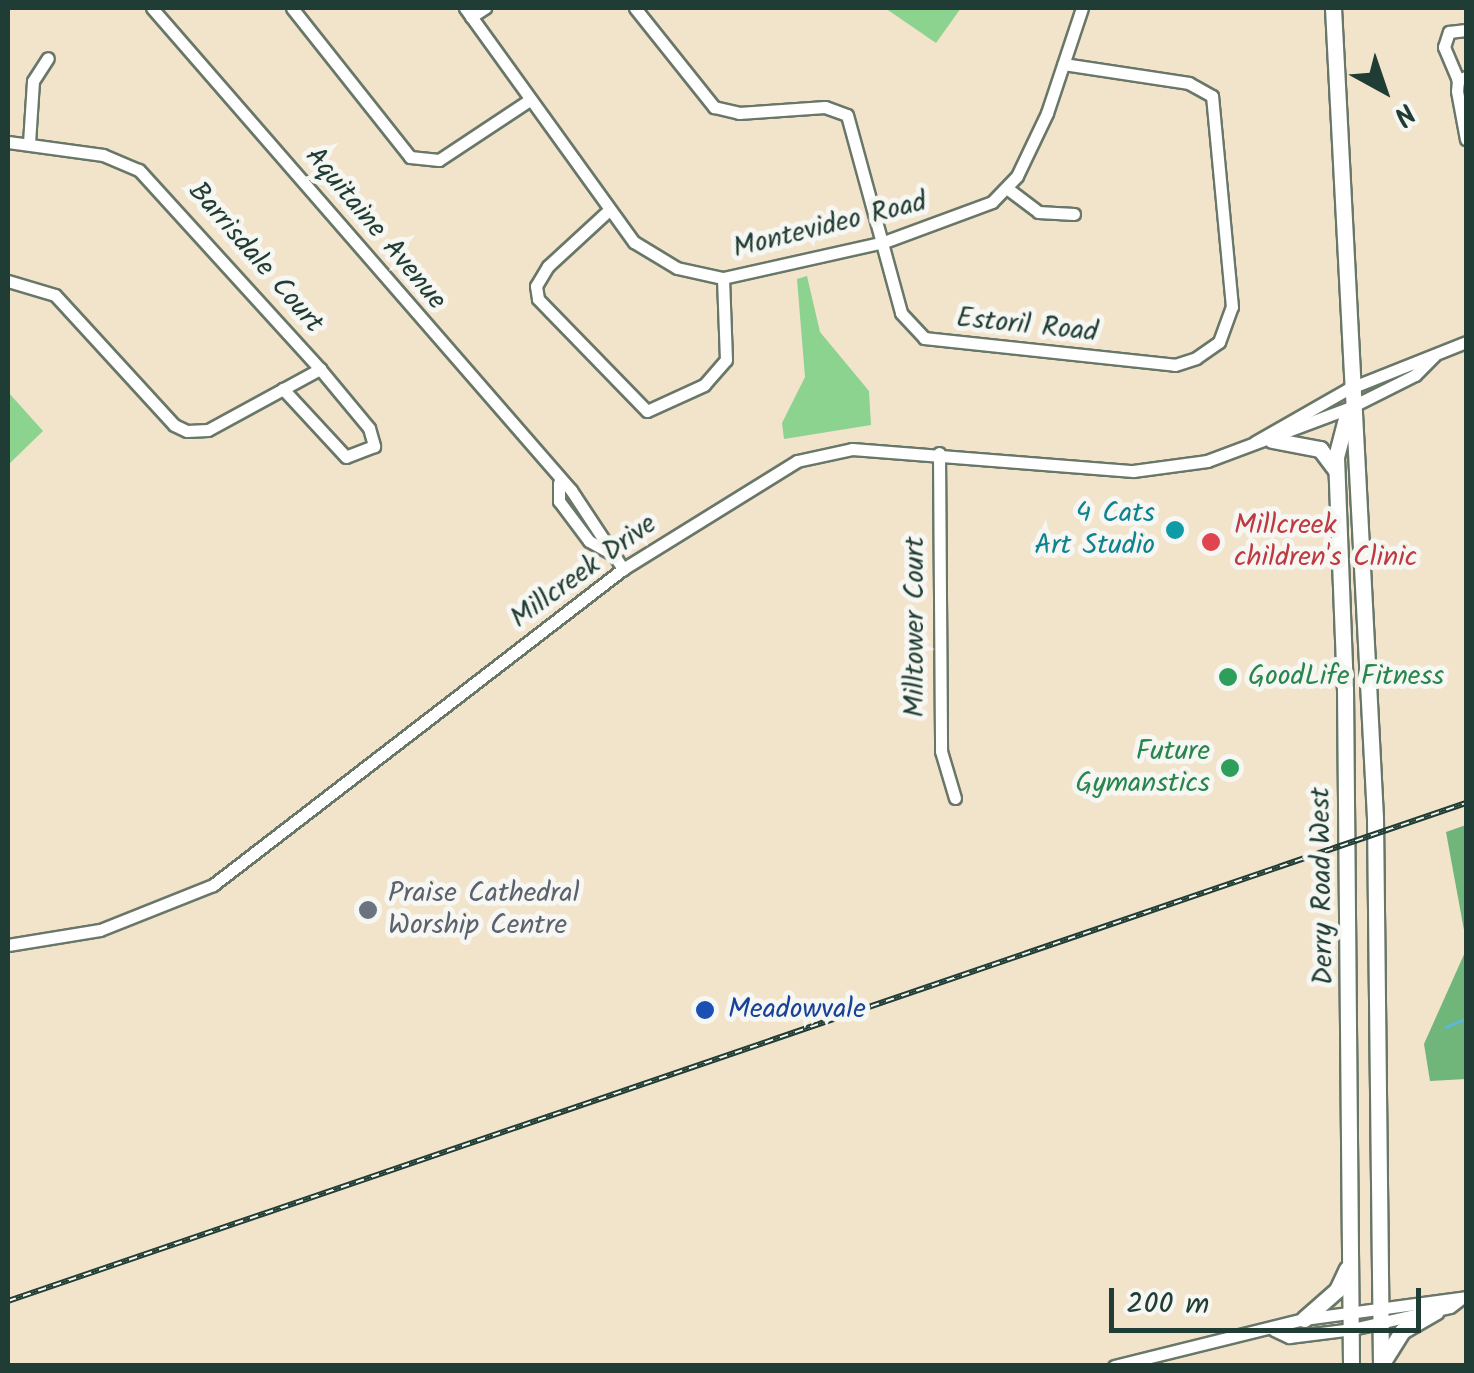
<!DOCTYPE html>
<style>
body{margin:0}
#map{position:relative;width:1474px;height:1373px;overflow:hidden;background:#f2e3cb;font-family:Kalam,sans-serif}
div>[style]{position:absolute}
.green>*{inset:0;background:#8bd38f}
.forest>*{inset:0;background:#70b57a}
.stream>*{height:2.5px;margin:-1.25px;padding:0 1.25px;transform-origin:1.25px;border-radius:1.25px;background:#59b9d8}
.roads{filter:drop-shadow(2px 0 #697769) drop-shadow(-2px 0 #697769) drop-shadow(0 2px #697769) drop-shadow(0 -2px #697769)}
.minor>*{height:11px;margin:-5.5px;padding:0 5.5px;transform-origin:5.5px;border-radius:5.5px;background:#fff}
.major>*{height:15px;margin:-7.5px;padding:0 7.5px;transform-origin:7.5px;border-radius:7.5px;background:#fff}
.rail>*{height:6px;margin-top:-3px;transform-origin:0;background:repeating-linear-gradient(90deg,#f6f6f2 0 8px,#1f3d34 0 16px);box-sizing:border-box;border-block:2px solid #1f3d34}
.dots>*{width:28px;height:28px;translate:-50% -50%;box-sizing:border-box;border:5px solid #f6f6f2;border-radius:50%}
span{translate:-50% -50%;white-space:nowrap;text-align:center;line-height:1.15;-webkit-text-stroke:10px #f6f6f2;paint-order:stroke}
.street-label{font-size:28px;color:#1f3d34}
.culture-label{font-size:28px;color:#0d838f}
.right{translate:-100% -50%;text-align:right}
.health-label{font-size:28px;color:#be3a42}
.left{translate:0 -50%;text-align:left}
.leisure-label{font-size:28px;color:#27864d}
.worship-label{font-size:28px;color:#5b616d}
.transit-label{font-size:28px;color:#164399}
.frame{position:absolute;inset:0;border:10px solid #1f3d34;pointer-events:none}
.north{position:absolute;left:1334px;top:40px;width:100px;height:100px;-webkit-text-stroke:8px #f6f6f2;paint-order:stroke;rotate:140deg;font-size:28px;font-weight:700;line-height:40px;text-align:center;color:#1f3d34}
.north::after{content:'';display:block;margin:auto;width:35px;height:45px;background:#1f3d34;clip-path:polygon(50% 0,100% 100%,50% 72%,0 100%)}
.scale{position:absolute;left:1109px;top:1288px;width:312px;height:45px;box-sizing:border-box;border:5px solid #1f3d34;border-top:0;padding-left:12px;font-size:30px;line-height:35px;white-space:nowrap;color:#1f3d34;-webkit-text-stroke:8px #f6f6f2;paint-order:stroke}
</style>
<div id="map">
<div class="green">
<div style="clip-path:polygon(885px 8px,961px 8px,936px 43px)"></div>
<div style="clip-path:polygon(807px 276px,820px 332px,869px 391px,871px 425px,784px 439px,782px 423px,805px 377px,797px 279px)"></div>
<div style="clip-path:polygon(8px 392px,43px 431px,8px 465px)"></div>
</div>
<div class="forest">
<div style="clip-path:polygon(1466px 825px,1466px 941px,1446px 832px)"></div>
<div style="clip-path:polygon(1466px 950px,1466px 1079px,1430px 1081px,1424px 1044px)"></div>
</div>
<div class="stream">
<div style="left:1446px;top:1027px;width:22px;rotate:-24deg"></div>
</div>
<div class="roads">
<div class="minor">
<div style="left:152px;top:8px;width:639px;rotate:49deg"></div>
<div style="left:571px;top:490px;width:95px;rotate:56.6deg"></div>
<div style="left:292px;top:8px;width:190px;rotate:51.6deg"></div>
<div style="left:410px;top:157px;width:29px;rotate:6deg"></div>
<div style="left:439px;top:160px;width:107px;rotate:-33.5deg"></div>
<div style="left:465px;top:8px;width:289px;rotate:54.2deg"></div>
<div style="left:634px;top:242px;width:50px;rotate:31.2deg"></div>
<div style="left:677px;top:268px;width:47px;rotate:12.3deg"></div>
<div style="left:723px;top:278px;width:165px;rotate:-12.6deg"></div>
<div style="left:884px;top:242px;width:115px;rotate:-20.3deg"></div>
<div style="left:992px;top:202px;width:36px;rotate:-46deg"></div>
<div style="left:1017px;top:176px;width:70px;rotate:-64.5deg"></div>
<div style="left:1047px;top:113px;width:111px;rotate:-71.6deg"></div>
<div style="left:635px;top:8px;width:127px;rotate:51.4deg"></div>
<div style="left:714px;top:107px;width:26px;rotate:13deg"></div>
<div style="left:739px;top:113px;width:86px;rotate:-4deg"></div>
<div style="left:825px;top:107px;width:23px;rotate:20deg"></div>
<div style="left:847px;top:115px;width:205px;rotate:74.7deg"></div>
<div style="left:901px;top:313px;width:34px;rotate:47deg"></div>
<div style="left:924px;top:338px;width:252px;rotate:6.1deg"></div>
<div style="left:1175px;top:365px;width:22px;rotate:-18deg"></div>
<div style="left:1196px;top:358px;width:28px;rotate:-35deg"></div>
<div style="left:1219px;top:342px;width:37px;rotate:-70deg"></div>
<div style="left:1232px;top:307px;width:212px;rotate:-95.4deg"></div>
<div style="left:1212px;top:96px;width:26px;rotate:-151deg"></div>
<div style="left:1189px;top:83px;width:127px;rotate:-171.4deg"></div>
<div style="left:471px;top:17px;width:17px;rotate:-33deg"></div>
<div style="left:1466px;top:77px;width:9px;rotate:159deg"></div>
<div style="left:1458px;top:80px;width:11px;rotate:95deg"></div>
<div style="left:1457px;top:91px;width:49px;rotate:79.4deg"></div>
<div style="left:1458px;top:80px;width:36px;rotate:-113deg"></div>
<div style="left:1444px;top:47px;width:16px;rotate:-72deg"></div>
<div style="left:1449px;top:32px;width:17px;rotate:-7deg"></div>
<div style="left:8px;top:142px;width:96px;rotate:7.8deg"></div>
<div style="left:103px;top:155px;width:39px;rotate:23deg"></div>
<div style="left:139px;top:170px;width:269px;rotate:47.7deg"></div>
<div style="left:320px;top:369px;width:77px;rotate:50.3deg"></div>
<div style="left:369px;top:428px;width:19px;rotate:74deg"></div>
<div style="left:374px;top:446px;width:30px;rotate:159deg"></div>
<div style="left:346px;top:457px;width:93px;rotate:-132.8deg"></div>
<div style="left:29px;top:143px;width:62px;rotate:-86.3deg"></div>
<div style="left:33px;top:81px;width:27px;rotate:-57deg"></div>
<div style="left:1008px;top:189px;width:38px;rotate:37deg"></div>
<div style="left:1038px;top:212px;width:36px;rotate:3deg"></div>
<div style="left:609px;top:210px;width:83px;rotate:137.4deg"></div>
<div style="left:548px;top:266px;width:23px;rotate:121deg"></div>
<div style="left:536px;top:286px;width:13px;rotate:81deg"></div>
<div style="left:538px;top:299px;width:156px;rotate:45.8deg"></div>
<div style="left:647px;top:411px;width:63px;rotate:-24.5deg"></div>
<div style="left:704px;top:385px;width:33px;rotate:-49deg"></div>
<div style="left:726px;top:360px;width:82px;rotate:-92.1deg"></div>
<div style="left:8px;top:281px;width:49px;rotate:16.6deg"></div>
<div style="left:55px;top:295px;width:176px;rotate:47.5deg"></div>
<div style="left:174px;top:425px;width:14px;rotate:25deg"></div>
<div style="left:187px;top:431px;width:21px;rotate:-3deg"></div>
<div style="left:208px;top:430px;width:128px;rotate:-28.6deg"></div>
<div style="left:1255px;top:442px;width:107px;rotate:-29.7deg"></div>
<div style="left:1348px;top:389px;width:127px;rotate:-21.7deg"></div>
<div style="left:939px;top:453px;width:298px;rotate:89.6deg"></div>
<div style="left:941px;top:751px;width:49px;rotate:73.4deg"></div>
<div style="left:559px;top:483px;width:18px;rotate:90deg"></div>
<div style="left:559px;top:501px;width:50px;rotate:53.1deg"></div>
<div style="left:589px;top:541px;width:25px;rotate:29deg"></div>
<div style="left:8px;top:945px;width:93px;rotate:-9.3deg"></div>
<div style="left:100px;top:930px;width:122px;rotate:-21.7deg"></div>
<div style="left:213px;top:885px;width:518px;rotate:-37.62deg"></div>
<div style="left:623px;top:569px;width:205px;rotate:-31.8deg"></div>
<div style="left:797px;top:461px;width:56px;rotate:-12.3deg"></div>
<div style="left:852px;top:449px;width:282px;rotate:4.5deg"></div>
<div style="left:1133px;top:471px;width:75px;rotate:-7.7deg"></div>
<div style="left:1207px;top:461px;width:152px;rotate:-20.5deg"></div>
<div style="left:1349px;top:408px;width:74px;rotate:-26.6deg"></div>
<div style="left:1415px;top:375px;width:27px;rotate:-45deg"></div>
<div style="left:1274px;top:1330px;width:17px;rotate:25deg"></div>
<div style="left:1289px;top:1337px;width:64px;rotate:-7.2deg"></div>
<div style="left:1352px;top:1329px;width:100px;rotate:-12.7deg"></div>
<div style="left:1450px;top:1307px;width:15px;rotate:-37deg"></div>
<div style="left:1114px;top:1366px;width:196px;rotate:-13.9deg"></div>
<div style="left:1304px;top:1319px;width:163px;rotate:-7.7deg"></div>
</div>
<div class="major">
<div style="left:1333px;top:8px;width:811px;rotate:87.03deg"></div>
<div style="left:1375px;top:818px;width:548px;rotate:89.37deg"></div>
<div style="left:1348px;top:411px;width:48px;rotate:104.6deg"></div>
<div style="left:1336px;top:457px;width:232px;rotate:87.8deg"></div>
<div style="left:1345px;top:689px;width:677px;rotate:89.49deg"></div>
<div style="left:1272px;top:440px;width:49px;rotate:10.6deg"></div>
<div style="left:1320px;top:449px;width:25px;rotate:53deg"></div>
<div style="left:1304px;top:1319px;width:44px;rotate:-41.3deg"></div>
<div style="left:1337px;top:1290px;width:23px;rotate:-65deg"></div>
<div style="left:1384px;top:1360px;width:34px;rotate:-58deg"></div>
<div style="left:1402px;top:1331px;width:39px;rotate:-30deg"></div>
</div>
</div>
<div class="rail">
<div style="left:8px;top:1301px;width:1541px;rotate:-18.86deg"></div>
</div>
<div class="dots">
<div style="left:1175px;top:530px;background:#0f9aa8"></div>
<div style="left:1211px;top:542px;background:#e0444e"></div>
<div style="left:1228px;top:677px;background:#2e9e5b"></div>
<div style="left:1230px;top:768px;background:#2e9e5b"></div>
<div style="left:368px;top:910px;background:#6b7280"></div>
<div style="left:705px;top:1010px;background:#1a4fb4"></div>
</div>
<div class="street-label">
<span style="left:830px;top:226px;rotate:-14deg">Montevideo Road</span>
<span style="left:375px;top:229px;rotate:50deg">Aquitaine Avenue</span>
<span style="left:255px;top:258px;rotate:49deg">Barrisdale Court</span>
<span style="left:1027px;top:326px;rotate:6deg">Estoril Road</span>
<span style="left:584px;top:572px;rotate:-36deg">Millcreek Drive</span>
<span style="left:916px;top:627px;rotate:-90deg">Milltower Court</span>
<span style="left:1323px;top:886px;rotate:-91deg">Derry Road West</span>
</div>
<div class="culture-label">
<span class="right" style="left:1155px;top:530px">4 Cats<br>Art Studio</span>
</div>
<div class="health-label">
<span class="left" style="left:1234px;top:542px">Millcreek<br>children's Clinic</span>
</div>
<div class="leisure-label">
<span class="left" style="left:1248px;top:677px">GoodLife Fitness</span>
<span class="right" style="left:1210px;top:768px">Future<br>Gymanstics</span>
</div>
<div class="worship-label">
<span class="left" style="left:388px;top:910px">Praise Cathedral<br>Worship Centre</span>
</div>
<div class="transit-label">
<span class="left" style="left:728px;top:1010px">Meadowvale</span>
</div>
<div class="frame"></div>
<div class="north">N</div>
<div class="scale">200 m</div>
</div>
